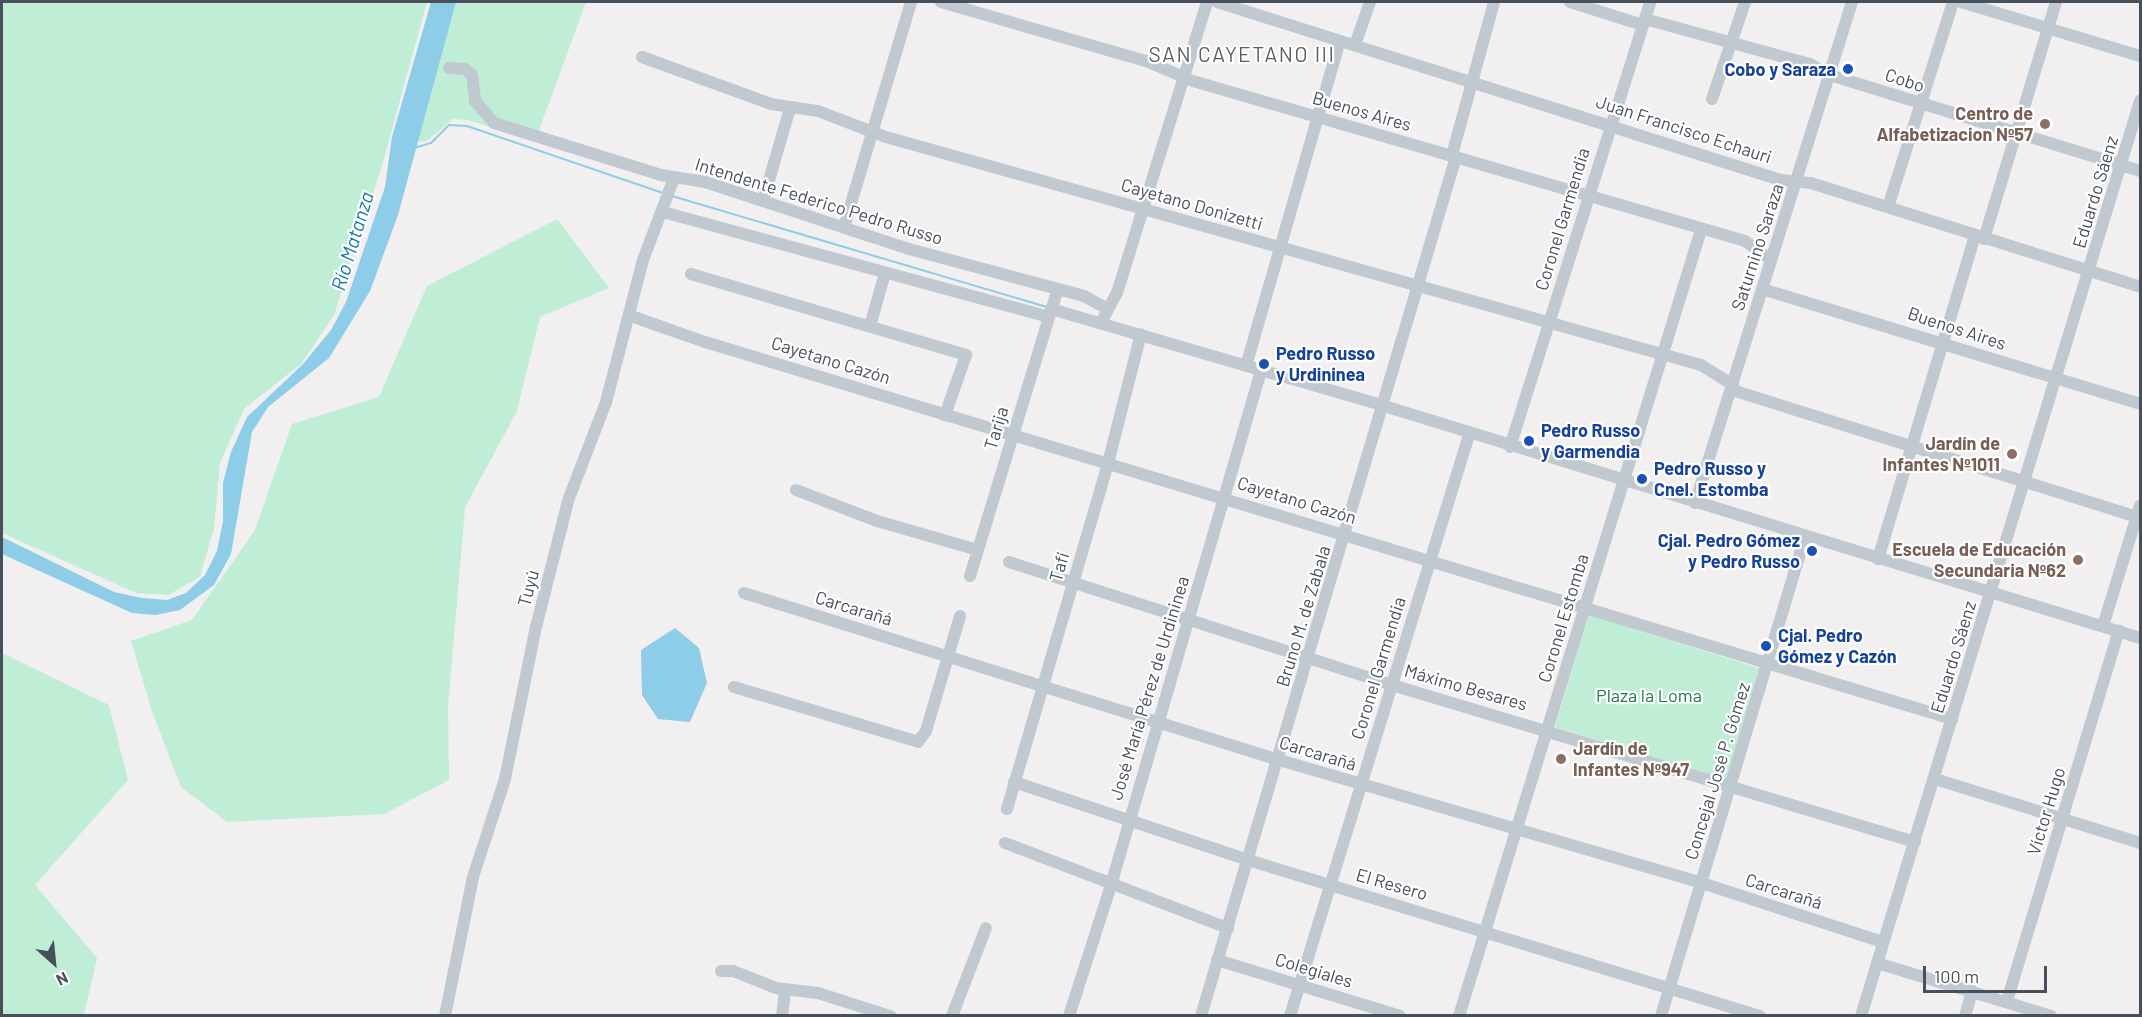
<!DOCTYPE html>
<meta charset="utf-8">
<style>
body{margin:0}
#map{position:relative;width:2142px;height:1017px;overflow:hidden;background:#f1efef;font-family:Barlow,sans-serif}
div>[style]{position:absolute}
.green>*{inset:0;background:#bfedd5}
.water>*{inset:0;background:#8ecde8}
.stream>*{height:2px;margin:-1px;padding:0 1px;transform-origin:1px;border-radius:1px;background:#8ecde8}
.minor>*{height:12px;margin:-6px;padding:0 6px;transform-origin:6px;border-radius:6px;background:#c0c8d0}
.dots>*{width:16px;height:16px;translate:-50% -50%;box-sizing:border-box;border:3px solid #fff;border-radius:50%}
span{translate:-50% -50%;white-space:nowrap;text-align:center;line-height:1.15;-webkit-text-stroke:4.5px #fff;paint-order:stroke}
.transit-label{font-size:18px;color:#164399;font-weight:700}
.right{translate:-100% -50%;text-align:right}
.left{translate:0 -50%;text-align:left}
.street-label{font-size:18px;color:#48505b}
.education-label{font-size:18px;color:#785e54;font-weight:700}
.park-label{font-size:18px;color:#1b7952}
.water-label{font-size:20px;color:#1378a3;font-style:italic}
.quarter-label{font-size:21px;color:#5c5e63;letter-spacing:1.5px}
.frame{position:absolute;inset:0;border:3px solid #48505b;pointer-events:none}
.north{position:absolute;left:24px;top:933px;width:60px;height:60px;-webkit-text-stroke:4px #fff;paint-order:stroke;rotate:153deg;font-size:16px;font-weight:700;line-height:24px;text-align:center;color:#48505b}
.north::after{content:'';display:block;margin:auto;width:21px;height:27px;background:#48505b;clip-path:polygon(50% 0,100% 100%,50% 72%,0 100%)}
.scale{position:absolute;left:1923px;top:966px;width:124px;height:27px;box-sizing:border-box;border:3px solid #48505b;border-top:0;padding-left:8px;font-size:18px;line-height:21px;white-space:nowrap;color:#48505b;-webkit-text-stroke:4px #fff;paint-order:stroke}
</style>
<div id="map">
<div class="green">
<div style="clip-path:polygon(2px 2px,427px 2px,383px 162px,334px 315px,301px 364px,244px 409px,220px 463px,214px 528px,200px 577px,168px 595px,136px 593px,2px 533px)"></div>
<div style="clip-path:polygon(456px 2px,586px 2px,535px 141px,468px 120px,453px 119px,427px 141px,415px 142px)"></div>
<div style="clip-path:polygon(557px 219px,609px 288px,540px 317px,517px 411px,465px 507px,448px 707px,449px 780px,384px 814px,227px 822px,181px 787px,152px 711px,131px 641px,192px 620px,255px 530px,292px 424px,379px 397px,427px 286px)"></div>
<div style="clip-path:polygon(1589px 615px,1761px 669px,1726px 780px,1555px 727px)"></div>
<div style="clip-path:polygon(2px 653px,109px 705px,128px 780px,35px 885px,97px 958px,84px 1015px,2px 1015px)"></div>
</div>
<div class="water">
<div style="clip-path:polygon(431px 2px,456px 2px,398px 215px,370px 291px,329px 358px,268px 407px,252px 432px,231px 554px,214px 585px,180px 610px,155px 615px,132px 613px,2px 554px,2px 537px,114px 592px,142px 598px,167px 600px,186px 593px,205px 575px,217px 551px,223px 521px,223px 483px,231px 452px,247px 417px,303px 364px,331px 330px,346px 302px,385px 187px,392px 137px)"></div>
<div style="clip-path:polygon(675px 628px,699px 648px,707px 683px,690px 722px,658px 719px,642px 695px,641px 650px)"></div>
</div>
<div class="stream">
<div style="left:411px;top:149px;width:21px;rotate:-17deg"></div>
<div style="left:431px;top:143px;width:25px;rotate:-45deg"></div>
<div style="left:449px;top:125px;width:18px;rotate:3deg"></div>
<div style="left:467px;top:126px;width:207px;rotate:18.9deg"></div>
<div style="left:672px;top:196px;width:390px;rotate:16.5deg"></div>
</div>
<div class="minor">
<div style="left:941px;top:2px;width:213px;rotate:16.1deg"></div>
<div style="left:1146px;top:61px;width:51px;rotate:23.1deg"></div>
<div style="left:1193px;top:81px;width:575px;rotate:16.16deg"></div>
<div style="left:1745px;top:241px;width:32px;rotate:36deg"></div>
<div style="left:1217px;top:2px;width:591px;rotate:17.52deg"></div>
<div style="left:1781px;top:180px;width:30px;rotate:6deg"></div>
<div style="left:1811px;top:183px;width:345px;rotate:17.5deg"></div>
<div style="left:1570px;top:2px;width:77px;rotate:17.5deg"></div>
<div style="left:1961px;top:2px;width:187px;rotate:16.8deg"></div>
<div style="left:1645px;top:19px;width:171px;rotate:15.3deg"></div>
<div style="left:1810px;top:64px;width:23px;rotate:29deg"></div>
<div style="left:1830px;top:75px;width:325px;rotate:17.2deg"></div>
<div style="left:1355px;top:45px;width:46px;rotate:-70.8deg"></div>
<div style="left:642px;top:57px;width:137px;rotate:20deg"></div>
<div style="left:771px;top:104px;width:48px;rotate:8.5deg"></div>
<div style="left:818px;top:111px;width:73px;rotate:20.9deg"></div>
<div style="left:886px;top:137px;width:846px;rotate:15.63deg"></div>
<div style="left:1701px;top:365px;width:38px;rotate:32deg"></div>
<div style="left:449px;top:68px;width:16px;rotate:4deg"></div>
<div style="left:465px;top:69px;width:9px;rotate:41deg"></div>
<div style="left:472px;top:75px;width:26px;rotate:83deg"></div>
<div style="left:475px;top:101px;width:29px;rotate:49deg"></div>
<div style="left:494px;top:123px;width:175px;rotate:17.3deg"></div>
<div style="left:661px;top:175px;width:45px;rotate:9deg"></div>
<div style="left:705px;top:182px;width:215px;rotate:18.2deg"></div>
<div style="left:909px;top:249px;width:181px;rotate:15deg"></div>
<div style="left:1084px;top:296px;width:25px;rotate:29deg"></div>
<div style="left:1712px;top:99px;width:102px;rotate:-71.2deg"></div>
<div style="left:1452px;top:155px;width:159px;rotate:-74.6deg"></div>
<div style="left:763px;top:201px;width:97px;rotate:-73.8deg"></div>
<div style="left:1888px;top:207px;width:215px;rotate:-72.4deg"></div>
<div style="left:663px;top:212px;width:400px;rotate:15.2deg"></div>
<div style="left:844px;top:227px;width:235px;rotate:-73.4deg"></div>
<div style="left:1984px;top:239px;width:248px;rotate:-73.1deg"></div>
<div style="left:691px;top:274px;width:287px;rotate:16.4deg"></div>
<div style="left:966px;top:355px;width:64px;rotate:109.3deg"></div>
<div style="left:1762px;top:289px;width:395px;rotate:16.9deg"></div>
<div style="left:1051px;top:309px;width:347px;rotate:16.2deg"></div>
<div style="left:1384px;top:406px;width:791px;rotate:17.06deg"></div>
<div style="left:631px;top:316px;width:78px;rotate:19.4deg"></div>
<div style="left:705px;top:342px;width:1303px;rotate:16.82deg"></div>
<div style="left:1104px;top:317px;width:27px;rotate:-62deg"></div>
<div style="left:1117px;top:293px;width:305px;rotate:-72.8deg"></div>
<div style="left:870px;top:326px;width:55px;rotate:-74.2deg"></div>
<div style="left:1246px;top:366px;width:338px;rotate:-73.9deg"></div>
<div style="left:1732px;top:390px;width:428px;rotate:17.4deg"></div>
<div style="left:1510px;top:447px;width:467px;rotate:-72.5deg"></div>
<div style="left:796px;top:490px;width:87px;rotate:20.9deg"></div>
<div style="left:877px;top:521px;width:105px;rotate:16deg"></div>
<div style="left:1695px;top:503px;width:525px;rotate:-72.6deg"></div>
<div style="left:1878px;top:559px;width:337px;rotate:-73.3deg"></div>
<div style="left:1009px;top:562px;width:402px;rotate:17.8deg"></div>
<div style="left:1392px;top:685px;width:546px;rotate:16.71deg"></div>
<div style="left:970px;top:576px;width:298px;rotate:-73deg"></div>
<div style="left:744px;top:593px;width:560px;rotate:17.34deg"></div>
<div style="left:1279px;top:760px;width:441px;rotate:16.2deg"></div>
<div style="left:1702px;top:883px;width:190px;rotate:18.1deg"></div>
<div style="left:2103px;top:626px;width:126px;rotate:-72.9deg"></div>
<div style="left:734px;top:687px;width:192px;rotate:16.6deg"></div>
<div style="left:918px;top:742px;width:14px;rotate:-54deg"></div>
<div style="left:926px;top:731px;width:120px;rotate:-73.5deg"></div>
<div style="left:1935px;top:779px;width:215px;rotate:17.3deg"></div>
<div style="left:1014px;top:782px;width:247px;rotate:18.4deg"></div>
<div style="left:1248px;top:860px;width:535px;rotate:16.95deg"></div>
<div style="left:1007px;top:809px;width:356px;rotate:-73.7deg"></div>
<div style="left:1107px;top:467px;width:137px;rotate:-75.7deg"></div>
<div style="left:1005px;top:843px;width:239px;rotate:20.9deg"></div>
<div style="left:1217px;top:960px;width:191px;rotate:17deg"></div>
<div style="left:1877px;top:963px;width:182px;rotate:16.9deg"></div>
<div style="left:721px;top:971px;width:12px"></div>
<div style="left:733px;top:971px;width:46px;rotate:21.6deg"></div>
<div style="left:776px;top:988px;width:42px;rotate:6.8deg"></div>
<div style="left:818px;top:993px;width:76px;rotate:17.7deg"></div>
<div style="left:2007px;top:1001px;width:387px;rotate:-73.2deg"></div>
<div style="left:445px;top:1016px;width:142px;rotate:-78.6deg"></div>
<div style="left:473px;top:877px;width:103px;rotate:-71.9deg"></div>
<div style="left:505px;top:779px;width:155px;rotate:-78.5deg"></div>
<div style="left:536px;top:627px;width:133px;rotate:-75.7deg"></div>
<div style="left:569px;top:498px;width:103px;rotate:-68.9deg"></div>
<div style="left:606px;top:402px;width:147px;rotate:-75.4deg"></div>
<div style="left:643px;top:260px;width:88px;rotate:-69.3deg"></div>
<div style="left:782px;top:1016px;width:26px;rotate:-83deg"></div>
<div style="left:952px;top:1016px;width:94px;rotate:-68.9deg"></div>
<div style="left:1069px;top:1016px;width:138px;rotate:-72.2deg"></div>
<div style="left:1111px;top:885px;width:535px;rotate:-73.73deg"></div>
<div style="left:1201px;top:1016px;width:896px;rotate:-73.47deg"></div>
<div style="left:1290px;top:1016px;width:608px;rotate:-72.88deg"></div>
<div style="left:1459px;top:1016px;width:822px;rotate:-72.89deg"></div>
<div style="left:1661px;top:1016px;width:500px;rotate:-73.27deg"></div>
<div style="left:1861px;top:1016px;width:957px;rotate:-73.04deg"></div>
<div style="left:1965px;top:1016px;width:26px;rotate:-74deg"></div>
</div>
<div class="dots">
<div style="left:1848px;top:69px;background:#1a4fb4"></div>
<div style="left:2045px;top:124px;background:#8d6e63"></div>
<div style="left:1264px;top:364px;background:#1a4fb4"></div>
<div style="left:1529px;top:441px;background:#1a4fb4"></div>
<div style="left:2012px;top:454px;background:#8d6e63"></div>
<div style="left:1642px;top:479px;background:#1a4fb4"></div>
<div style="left:1812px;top:551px;background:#1a4fb4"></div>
<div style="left:2078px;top:560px;background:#8d6e63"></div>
<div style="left:1766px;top:646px;background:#1a4fb4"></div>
<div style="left:1561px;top:759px;background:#8d6e63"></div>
</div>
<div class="transit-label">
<span class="right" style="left:1836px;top:69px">Cobo y Saraza</span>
<span class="left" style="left:1276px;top:364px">Pedro Russo<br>y Urdininea</span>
<span class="left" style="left:1541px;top:441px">Pedro Russo<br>y Garmendia</span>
<span class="left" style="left:1654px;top:479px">Pedro Russo y<br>Cnel. Estomba</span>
<span class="right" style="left:1800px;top:551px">Cjal. Pedro Gómez<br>y Pedro Russo</span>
<span class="left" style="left:1778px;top:646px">Cjal. Pedro<br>Gómez y Cazón</span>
</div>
<div class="street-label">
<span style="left:1905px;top:80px;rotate:18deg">Cobo</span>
<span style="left:1362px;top:111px;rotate:16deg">Buenos Aires</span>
<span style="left:1684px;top:129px;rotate:18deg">Juan Francisco Echauri</span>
<span style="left:2095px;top:192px;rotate:-73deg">Eduardo Sáenz</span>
<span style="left:819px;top:201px;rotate:17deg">Intendente Federico Pedro Russo</span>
<span style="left:1192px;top:204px;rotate:16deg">Cayetano Donizetti</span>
<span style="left:1562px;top:219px;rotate:-73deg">Coronel Garmendia</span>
<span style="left:1757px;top:247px;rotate:-72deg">Saturnino Saraza</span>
<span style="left:1957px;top:328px;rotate:18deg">Buenos Aires</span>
<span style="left:831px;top:360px;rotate:17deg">Cayetano Cazón</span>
<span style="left:996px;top:428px;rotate:-73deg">Tarija</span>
<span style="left:1297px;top:500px;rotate:17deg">Cayetano Cazón</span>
<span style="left:1059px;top:567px;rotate:-74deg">Tafí</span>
<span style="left:528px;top:588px;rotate:-75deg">Tuyú</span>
<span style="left:854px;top:608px;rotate:17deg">Carcarañá</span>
<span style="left:1303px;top:616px;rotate:-73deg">Bruno M. de Zabala</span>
<span style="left:1563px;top:618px;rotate:-73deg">Coronel Estomba</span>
<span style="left:1953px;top:657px;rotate:-73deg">Eduardo Sáenz</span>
<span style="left:1378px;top:668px;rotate:-73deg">Coronel Garmendia</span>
<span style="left:1466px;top:687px;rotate:16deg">Máximo Besares</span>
<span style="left:1149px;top:688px;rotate:-73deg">José María Pérez de Urdininea</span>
<span style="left:1318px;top:753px;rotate:17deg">Carcarañá</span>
<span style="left:1717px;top:771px;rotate:-73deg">Concejal José P. Gómez</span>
<span style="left:2046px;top:811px;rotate:-73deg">Víctor Hugo</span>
<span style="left:1392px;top:884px;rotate:16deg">El Resero</span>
<span style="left:1784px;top:891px;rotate:18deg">Carcarañá</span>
<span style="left:1314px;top:970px;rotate:17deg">Colegiales</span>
</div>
<div class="education-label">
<span class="right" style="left:2033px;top:124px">Centro de<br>Alfabetizacion Nº57</span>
<span class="right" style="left:2000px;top:454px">Jardín de<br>Infantes Nº1011</span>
<span class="right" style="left:2066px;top:560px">Escuela de Educación<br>Secundaria Nº62</span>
<span class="left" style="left:1573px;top:759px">Jardín de<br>Infantes Nº947</span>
</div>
<div class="park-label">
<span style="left:1649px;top:695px">Plaza la Loma</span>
</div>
<div class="water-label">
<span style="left:352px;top:241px;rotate:-73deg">Río Matanza</span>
</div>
<div class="quarter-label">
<span style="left:1242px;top:54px">SAN CAYETANO III</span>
</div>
<div class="frame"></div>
<div class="north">N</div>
<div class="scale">100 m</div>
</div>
